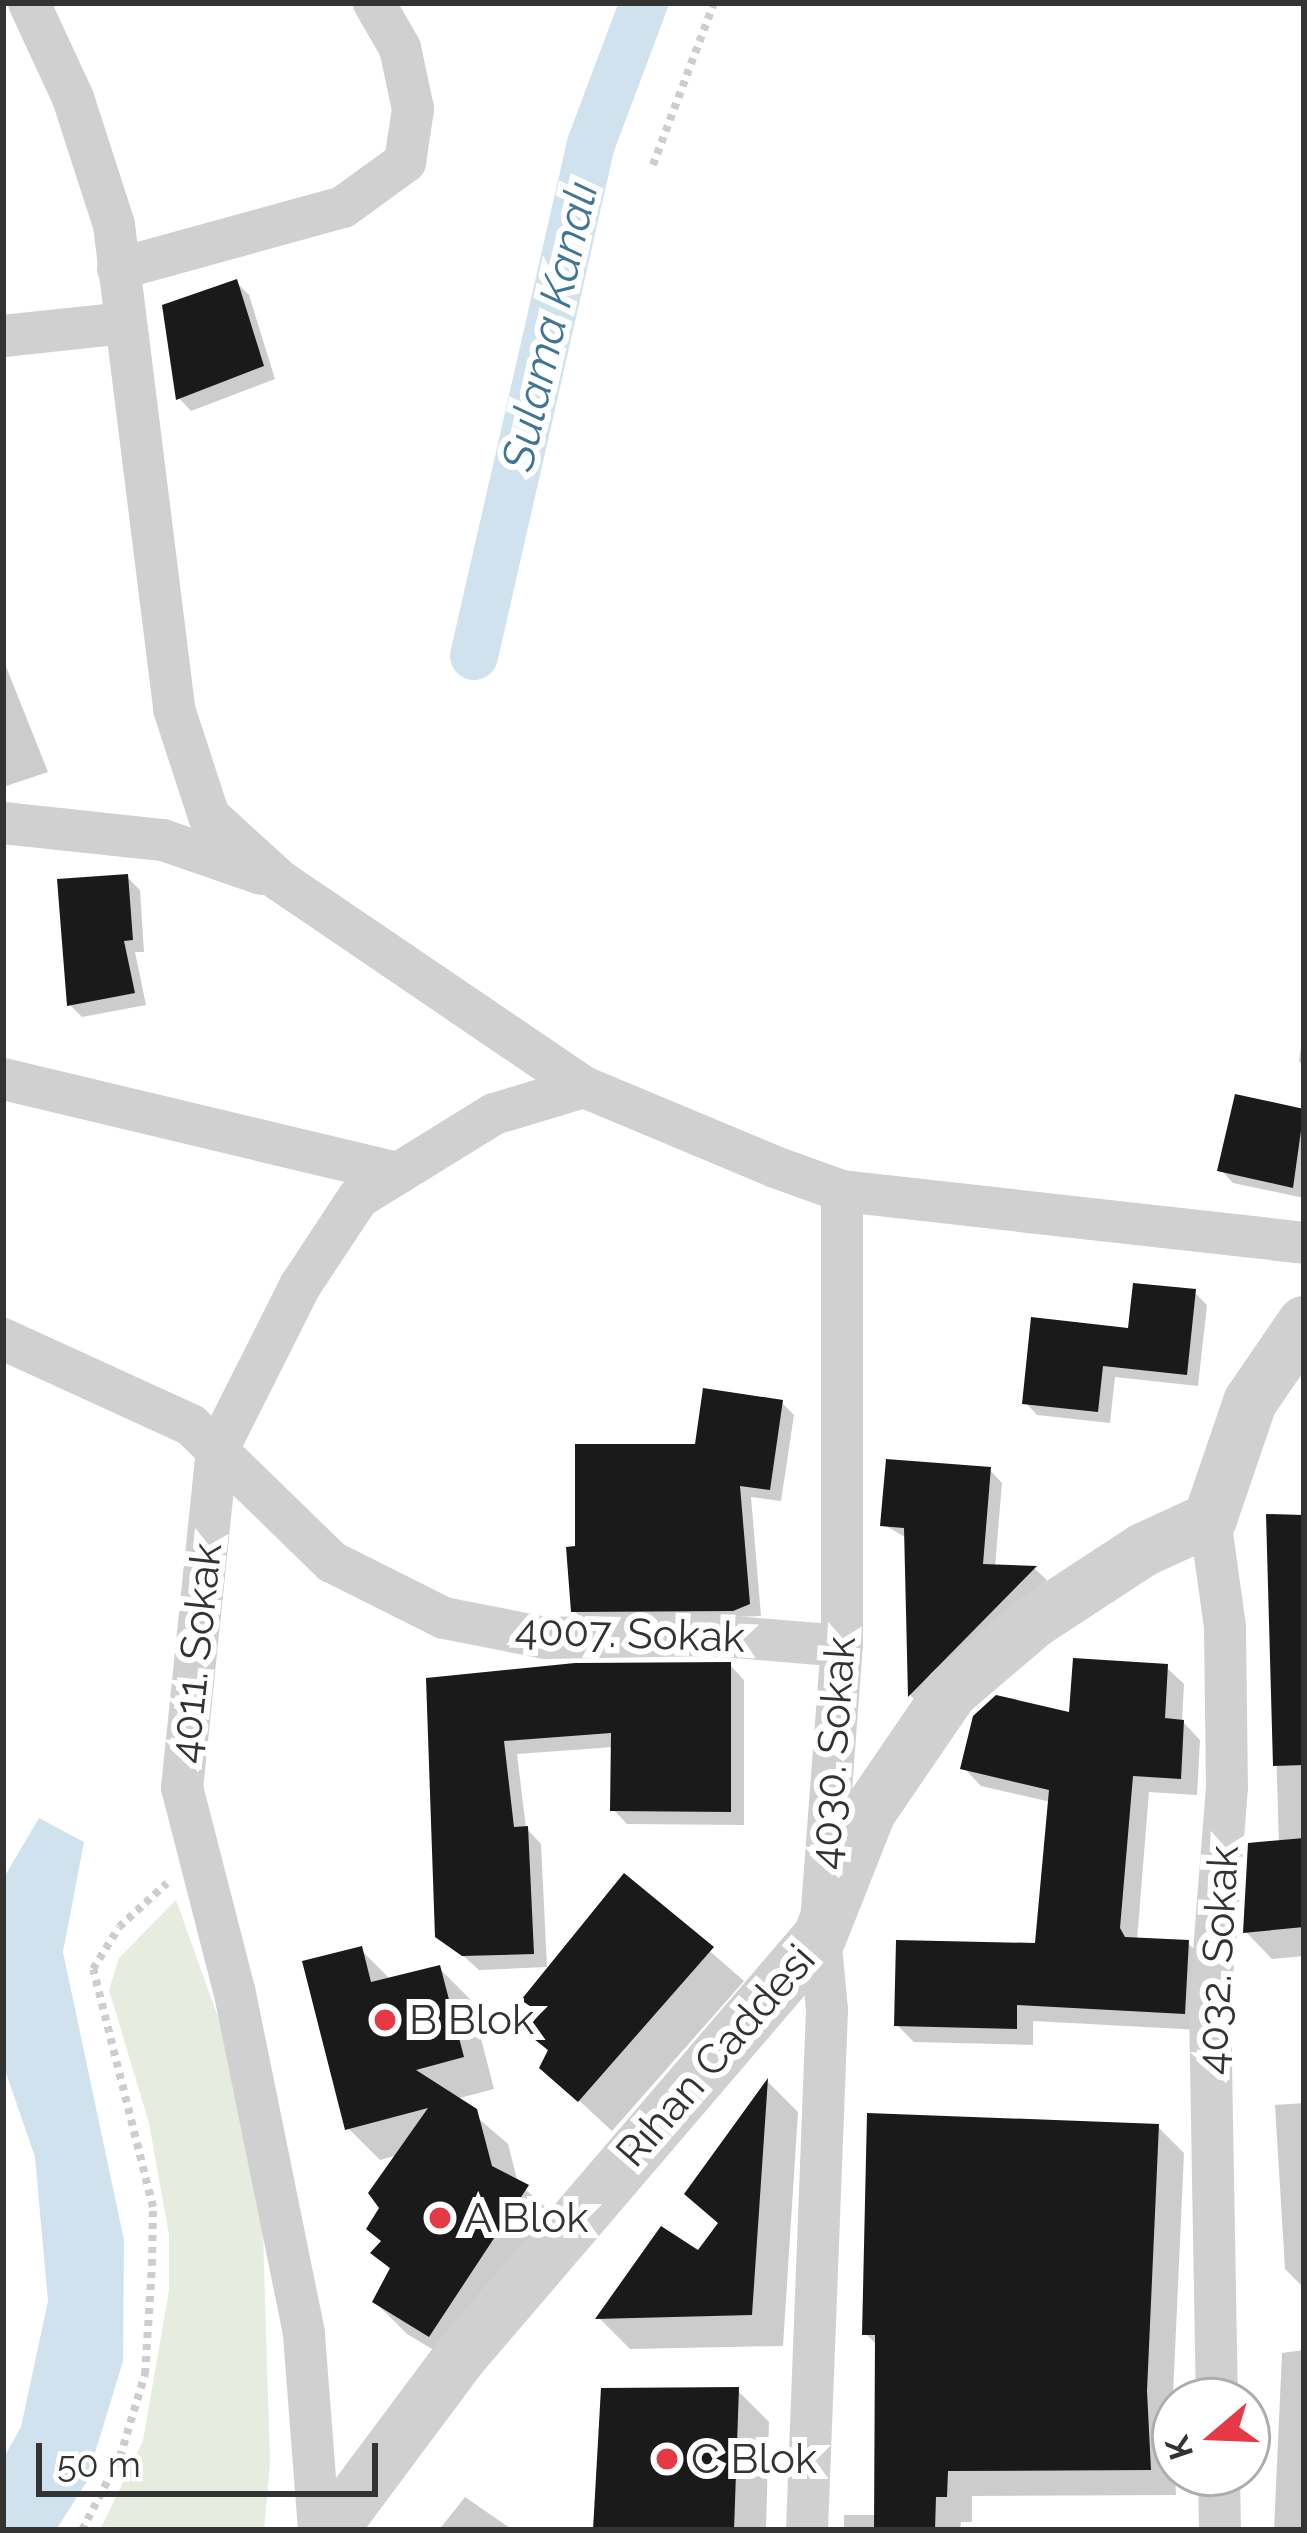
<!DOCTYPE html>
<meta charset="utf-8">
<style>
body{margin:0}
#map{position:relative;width:1307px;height:2533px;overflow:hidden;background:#fff;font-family:Raleway,sans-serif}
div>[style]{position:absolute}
.green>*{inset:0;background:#e6ecdf}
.water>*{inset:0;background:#cfe2ee}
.shadow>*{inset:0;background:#0003}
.canal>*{height:48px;margin:-24px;padding:0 24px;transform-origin:24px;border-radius:24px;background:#cfe2ee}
.building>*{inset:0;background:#1a1a1a}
.path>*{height:8px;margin-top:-4px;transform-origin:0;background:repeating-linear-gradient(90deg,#cdcdcd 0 6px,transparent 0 12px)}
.minor>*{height:42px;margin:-21px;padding:0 21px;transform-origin:21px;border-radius:21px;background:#d0d0d0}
.tertiary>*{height:54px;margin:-27px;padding:0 27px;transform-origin:27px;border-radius:27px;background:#d0d0d0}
.dots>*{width:33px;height:33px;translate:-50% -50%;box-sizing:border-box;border:6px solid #fff;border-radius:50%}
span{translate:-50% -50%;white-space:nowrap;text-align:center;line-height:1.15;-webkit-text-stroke:12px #fff;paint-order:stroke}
.street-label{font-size:42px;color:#333}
.poi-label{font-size:42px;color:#333}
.left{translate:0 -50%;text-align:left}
.water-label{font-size:45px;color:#3f7597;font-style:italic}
.frame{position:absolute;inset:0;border:6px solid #333;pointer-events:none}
.north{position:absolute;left:1151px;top:2377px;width:120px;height:120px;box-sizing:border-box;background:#fff;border:3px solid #adadad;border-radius:50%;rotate:251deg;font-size:33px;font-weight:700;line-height:48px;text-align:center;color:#333}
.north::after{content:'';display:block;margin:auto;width:42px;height:54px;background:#e63946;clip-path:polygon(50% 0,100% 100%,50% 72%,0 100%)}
.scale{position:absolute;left:36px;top:2443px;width:342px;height:54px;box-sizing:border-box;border:6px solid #333;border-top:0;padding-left:15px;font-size:36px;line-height:42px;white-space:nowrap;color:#333;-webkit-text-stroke:9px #fff;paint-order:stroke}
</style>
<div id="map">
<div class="green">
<div style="clip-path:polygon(176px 1900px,219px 2020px,263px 2233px,270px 2463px,264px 2530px,100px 2530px,143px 2441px,169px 2290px,169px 2235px,149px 2123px,109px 1990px,119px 1958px)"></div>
</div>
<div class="water">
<div style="clip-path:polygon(39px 1818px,84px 1842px,63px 1952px,124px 2240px,123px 2361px,86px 2483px,56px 2530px,3px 2530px,3px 2459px,21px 2427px,48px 2301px,35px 2157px,3px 2064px,3px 1879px)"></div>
</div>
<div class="shadow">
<div style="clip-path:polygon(237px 283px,249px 295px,275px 379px,191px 411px,179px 398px)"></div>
<div style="clip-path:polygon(3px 659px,48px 772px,3px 787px)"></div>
<div style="clip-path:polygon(127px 877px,140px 890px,144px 952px,135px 952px,146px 1005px,82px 1017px,70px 1005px)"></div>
<div style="clip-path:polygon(1304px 1028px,1304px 1066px,1299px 1061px)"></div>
<div style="clip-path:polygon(1237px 1097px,1304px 1112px,1304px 1198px,1233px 1183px,1221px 1170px)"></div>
<div style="clip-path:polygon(1194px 1292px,1207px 1305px,1198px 1386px,1115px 1377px,1110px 1423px,1037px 1415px,1025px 1402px)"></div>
<div style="clip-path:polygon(781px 1402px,794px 1415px,781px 1501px,751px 1497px,761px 1616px,587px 1623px,574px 1611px,578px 1549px)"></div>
<div style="clip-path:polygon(990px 1470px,1002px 1483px,995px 1567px,1035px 1569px,1047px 1580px,922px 1707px,911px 1696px,907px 1538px,884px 1525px)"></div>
<div style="clip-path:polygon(1269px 1517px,1304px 1518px,1304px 1956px,1272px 1959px,1246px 1932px,1279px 1843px)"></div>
<div style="clip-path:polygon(730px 1665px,744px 1680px,744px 1825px,627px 1824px,613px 1809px,614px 1747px,517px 1754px,526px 1828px,541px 1844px,547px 1967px,479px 1970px,448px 1942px,429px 1681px)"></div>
<div style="clip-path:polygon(1166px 1667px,1184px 1684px,1182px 1721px,1200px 1740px,1197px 1795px,1149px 1792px,1137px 1940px,1188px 1943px,1205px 1961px,1201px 2030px,1033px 2021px,1033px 2045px,914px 2042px,897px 2025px,1038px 1946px,1051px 1802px,981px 1786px,964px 1768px)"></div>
<div style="clip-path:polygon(625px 1877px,744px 1981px,612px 2131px,543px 2067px,550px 2053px,529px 2032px,542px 2016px,525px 2000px)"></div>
<div style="clip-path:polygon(361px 1950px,391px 1980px,439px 1968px,471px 2000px,494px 2089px,456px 2099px,508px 2144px,518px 2183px,559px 2219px,462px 2367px,407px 2334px,375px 2302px,392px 2271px,374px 2253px,384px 2242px,383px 2207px,398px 2155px,380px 2160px,348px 2128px)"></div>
<div style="clip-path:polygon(768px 2082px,798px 2112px,783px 2346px,630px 2349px,599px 2318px,699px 2254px,720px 2225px,688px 2193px)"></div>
<div style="clip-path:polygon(1304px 2103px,1304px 2288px,1285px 2269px,1275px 2105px)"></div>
<div style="clip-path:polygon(1158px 2127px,1184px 2153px,1172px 2418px,1176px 2495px,972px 2496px,972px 2522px,961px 2522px,960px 2530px,844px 2530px,844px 2515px,877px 2515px,878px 2346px,865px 2333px)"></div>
<div style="clip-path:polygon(1304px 2350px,1304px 2530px,1274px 2530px,1282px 2353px)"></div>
<div style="clip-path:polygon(737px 2390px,769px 2422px,766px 2530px,596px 2530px)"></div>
<div style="clip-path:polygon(465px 2497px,513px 2530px,439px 2530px)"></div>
</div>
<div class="canal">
<div style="left:474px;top:656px;width:525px;rotate:-77.13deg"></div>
<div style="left:591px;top:144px;width:151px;rotate:-69.4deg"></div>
</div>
<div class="building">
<div style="clip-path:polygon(237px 279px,264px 366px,176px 400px,162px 305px)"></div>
<div style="clip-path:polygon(128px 874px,133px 940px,124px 941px,135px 993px,67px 1006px,57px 879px)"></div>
<div style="clip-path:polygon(1235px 1094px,1304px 1109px,1293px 1188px,1217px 1171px)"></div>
<div style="clip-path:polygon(1133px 1283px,1196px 1289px,1187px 1375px,1103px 1366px,1098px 1412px,1022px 1404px,1031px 1317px,1128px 1328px)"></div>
<div style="clip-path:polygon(703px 1388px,783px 1400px,770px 1490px,740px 1486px,750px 1604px,733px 1611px,571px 1612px,566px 1547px,575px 1546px,575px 1444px,695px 1444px)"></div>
<div style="clip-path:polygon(886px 1459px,991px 1467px,983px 1564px,1037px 1566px,908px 1697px,904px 1528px,880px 1526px)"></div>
<div style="clip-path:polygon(1266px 1514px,1304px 1515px,1304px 1765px,1273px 1766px)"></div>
<div style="clip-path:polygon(1073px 1658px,1168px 1664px,1165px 1718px,1184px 1720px,1181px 1779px,1133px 1776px,1120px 1928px,1125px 1937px,1189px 1940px,1185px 2014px,1017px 2005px,1017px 2029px,894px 2026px,896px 1940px,1035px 1943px,1049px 1790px,960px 1769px,973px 1716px,996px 1695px,1069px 1712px)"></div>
<div style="clip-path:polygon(731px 1662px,731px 1812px,610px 1811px,611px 1733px,504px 1741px,514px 1827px,528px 1826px,534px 1954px,462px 1956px,435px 1937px,426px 1678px,575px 1663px)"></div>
<div style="clip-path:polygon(1304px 1838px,1304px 1927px,1243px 1933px,1248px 1843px)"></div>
<div style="clip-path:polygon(624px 1873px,714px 1947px,578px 2102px,539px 2068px,548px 2050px,525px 2032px,540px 2013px,521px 2000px)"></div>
<div style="clip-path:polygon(362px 1946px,371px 1982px,440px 1965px,464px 2057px,416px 2070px,477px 2109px,492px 2166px,529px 2185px,429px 2337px,372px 2302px,390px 2268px,370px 2253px,381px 2241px,366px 2229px,379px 2208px,368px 2193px,428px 2108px,345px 2130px,302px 1961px)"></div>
<div style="clip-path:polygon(768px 2078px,752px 2315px,595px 2319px,661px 2226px,698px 2250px,718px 2223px,684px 2194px)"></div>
<div style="clip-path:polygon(867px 2113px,1159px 2124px,1147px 2391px,1151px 2470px,948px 2471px,947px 2497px,936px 2497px,935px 2530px,874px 2530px,875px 2335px,862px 2335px)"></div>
<div style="clip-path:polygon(739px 2387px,734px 2530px,593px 2530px,601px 2388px)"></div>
</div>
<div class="path">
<div style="left:653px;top:165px;width:173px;rotate:-69.4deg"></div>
<div style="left:82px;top:2530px;width:82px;rotate:-62.5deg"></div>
<div style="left:120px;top:2457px;width:87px;rotate:-73.2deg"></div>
<div style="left:145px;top:2374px;width:109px;rotate:-86.3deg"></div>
<div style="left:152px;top:2265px;width:58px;rotate:-89deg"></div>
<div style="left:153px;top:2207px;width:245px;rotate:-104.1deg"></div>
<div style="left:93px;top:1969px;width:49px;rotate:-58.2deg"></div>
<div style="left:119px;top:1927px;width:65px;rotate:-42.5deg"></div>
</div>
<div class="minor">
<div style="left:29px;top:3px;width:105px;rotate:65.1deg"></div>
<div style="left:73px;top:98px;width:133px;rotate:72.1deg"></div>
<div style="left:114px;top:225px;width:488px;rotate:82.9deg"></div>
<div style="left:174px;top:709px;width:113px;rotate:71.9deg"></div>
<div style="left:209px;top:816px;width:95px;rotate:42.4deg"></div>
<div style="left:279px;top:880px;width:369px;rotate:34.2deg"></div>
<div style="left:584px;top:1087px;width:207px;rotate:22.7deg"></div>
<div style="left:775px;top:1167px;width:71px;rotate:19.7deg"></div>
<div style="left:842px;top:1191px;width:465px;rotate:6.4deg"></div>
<div style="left:118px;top:269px;width:233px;rotate:-15.4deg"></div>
<div style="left:343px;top:207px;width:77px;rotate:-36deg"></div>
<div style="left:405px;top:162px;width:54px;rotate:-81.4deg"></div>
<div style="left:413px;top:109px;width:62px;rotate:-102deg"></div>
<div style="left:400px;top:48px;width:52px;rotate:-120deg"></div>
<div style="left:3px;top:336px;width:122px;rotate:-6.1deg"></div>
<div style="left:3px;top:823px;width:161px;rotate:6.1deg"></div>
<div style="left:163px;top:840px;width:104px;rotate:19.1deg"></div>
<div style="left:3px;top:1079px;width:406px;rotate:13.4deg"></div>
<div style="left:3px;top:1339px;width:207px;rotate:24.6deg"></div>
<div style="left:191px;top:1425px;width:197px;rotate:44.2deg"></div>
<div style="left:332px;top:1562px;width:125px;rotate:26.6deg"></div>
<div style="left:444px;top:1618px;width:104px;rotate:11.1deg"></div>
<div style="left:546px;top:1638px;width:165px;rotate:-1deg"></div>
<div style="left:711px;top:1635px;width:131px;rotate:4.8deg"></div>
<div style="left:1210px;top:1519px;width:109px;rotate:82.1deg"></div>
<div style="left:1225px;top:1627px;width:160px;rotate:89.3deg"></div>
<div style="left:1227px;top:1787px;width:219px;rotate:94.5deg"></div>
<div style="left:1210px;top:2005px;width:396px;rotate:89deg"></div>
<div style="left:1219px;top:2473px;width:57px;rotate:89deg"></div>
<div style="left:319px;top:2530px;width:198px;rotate:-94.4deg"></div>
<div style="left:304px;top:2333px;width:350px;rotate:-101.5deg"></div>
<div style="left:234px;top:1990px;width:209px;rotate:-104.4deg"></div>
<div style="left:182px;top:1788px;width:339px;rotate:-84.1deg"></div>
<div style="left:217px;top:1451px;width:185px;rotate:-63.3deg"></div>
<div style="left:300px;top:1286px;width:105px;rotate:-56.6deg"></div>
<div style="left:358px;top:1198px;width:160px;rotate:-31.7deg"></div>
<div style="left:494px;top:1114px;width:94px;rotate:-16.7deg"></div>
<div style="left:807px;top:2530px;width:520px;rotate:-87.8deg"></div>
<div style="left:827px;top:2010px;width:74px;rotate:-95.4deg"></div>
<div style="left:820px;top:1936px;width:291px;rotate:-85.7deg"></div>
<div style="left:842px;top:1646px;width:455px;rotate:-90deg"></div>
</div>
<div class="tertiary">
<div style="left:331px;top:2530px;width:214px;rotate:-53.3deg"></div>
<div style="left:459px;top:2358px;width:555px;rotate:-49.45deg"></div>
<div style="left:820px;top:1936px;width:133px;rotate:-68.4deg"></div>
<div style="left:869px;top:1812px;width:145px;rotate:-55.7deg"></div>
<div style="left:951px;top:1692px;width:108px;rotate:-40.5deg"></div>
<div style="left:1033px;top:1622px;width:131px;rotate:-33.2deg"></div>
<div style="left:1143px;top:1550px;width:74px;rotate:-24.8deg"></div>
<div style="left:1210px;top:1519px;width:124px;rotate:-71.1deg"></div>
<div style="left:1250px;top:1402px;width:96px;rotate:-55.6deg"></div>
</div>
<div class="dots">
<div style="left:385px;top:2020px;background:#e63946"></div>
<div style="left:440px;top:2218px;background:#e63946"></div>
<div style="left:667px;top:2459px;background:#e63946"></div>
</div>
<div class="street-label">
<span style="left:630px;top:1634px;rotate:2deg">4007. Sokak</span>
<span style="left:196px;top:1653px;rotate:-84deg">4011. Sokak</span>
<span style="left:833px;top:1753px;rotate:-86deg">4030. Sokak</span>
<span style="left:1218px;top:1960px;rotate:-87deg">4032. Sokak</span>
<span style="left:716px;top:2056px;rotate:-49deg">Rıhan Caddesi</span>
</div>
<div class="poi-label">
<span class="left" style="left:409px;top:2020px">B Blok</span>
<span class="left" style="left:464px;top:2218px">A Blok</span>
<span class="left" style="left:691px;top:2459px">C Blok</span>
</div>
<div class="water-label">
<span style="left:550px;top:326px;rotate:-77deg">Sulama Kanalı</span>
</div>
<div class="frame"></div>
<div class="north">K</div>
<div class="scale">50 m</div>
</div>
